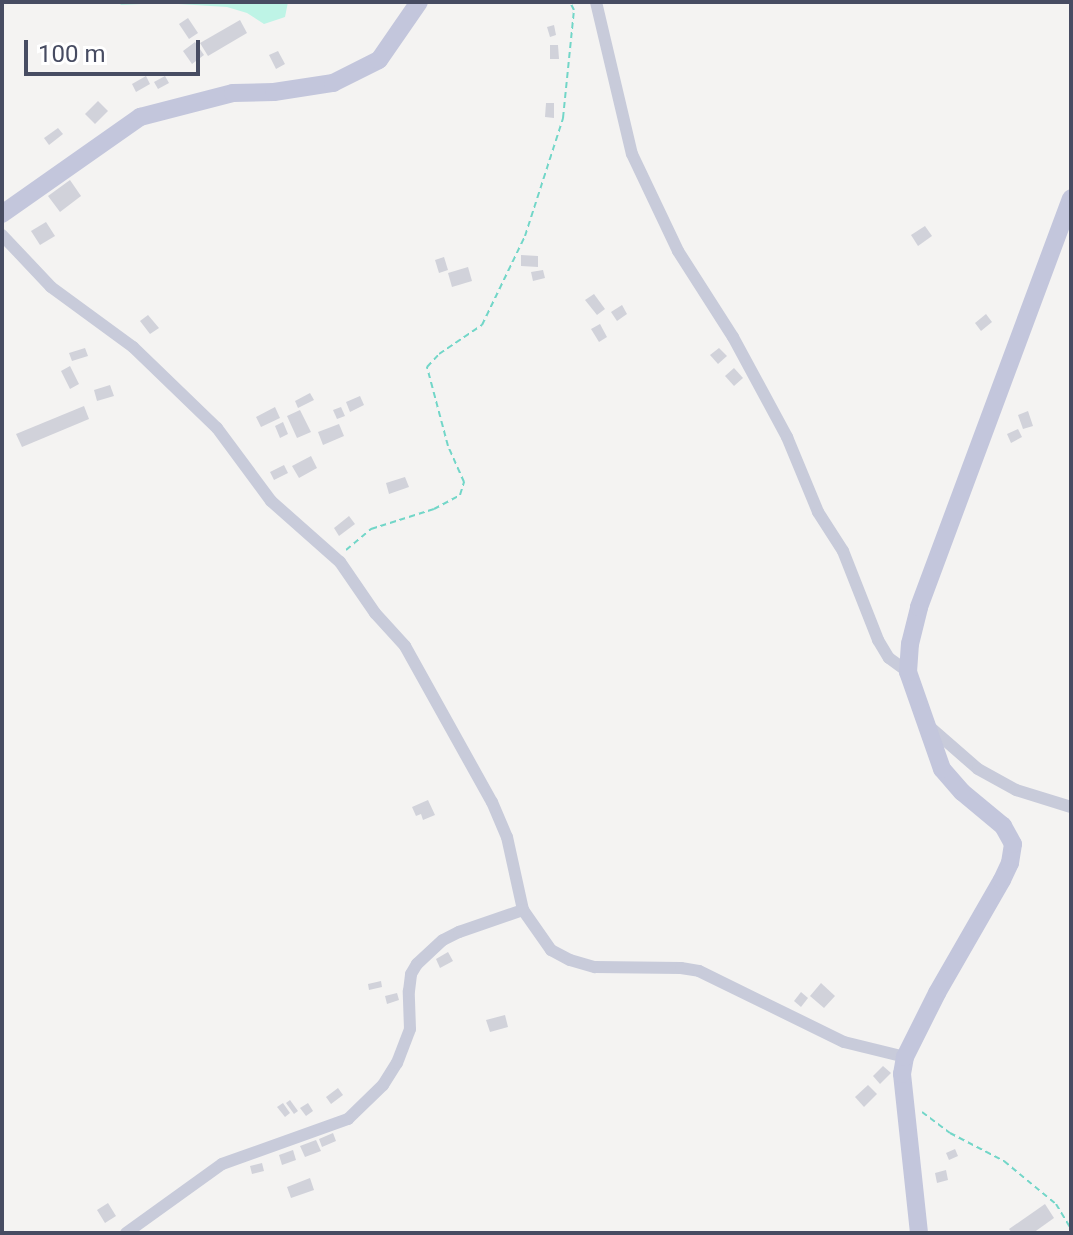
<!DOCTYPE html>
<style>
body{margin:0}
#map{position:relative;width:1073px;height:1235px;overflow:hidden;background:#f4f3f2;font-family:Roboto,sans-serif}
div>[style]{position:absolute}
.green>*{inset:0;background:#bef4e6}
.building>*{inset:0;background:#d1d2da}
.path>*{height:2px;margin-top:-1px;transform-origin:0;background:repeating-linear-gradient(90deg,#72d6c8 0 6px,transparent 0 10px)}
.street>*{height:12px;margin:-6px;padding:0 6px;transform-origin:6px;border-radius:6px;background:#c8cbda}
.secondary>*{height:18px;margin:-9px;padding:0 9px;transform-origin:9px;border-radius:9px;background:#c3c6dc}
span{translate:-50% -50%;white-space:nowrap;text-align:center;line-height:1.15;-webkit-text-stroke:8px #fff;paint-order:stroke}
.frame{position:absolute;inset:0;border:4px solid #474c62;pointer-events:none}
.scale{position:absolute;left:24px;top:40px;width:176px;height:36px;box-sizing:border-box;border:4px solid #474c62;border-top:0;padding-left:10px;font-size:24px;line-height:28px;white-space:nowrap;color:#474c62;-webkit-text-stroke:6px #fff;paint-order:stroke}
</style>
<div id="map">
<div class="green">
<div style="clip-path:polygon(123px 2px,288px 2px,285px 17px,264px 24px,247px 13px,227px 7px,162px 3px,120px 5px)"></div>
</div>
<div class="building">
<div style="clip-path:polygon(188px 18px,198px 33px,189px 39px,179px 24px)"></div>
<div style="clip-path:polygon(240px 20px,247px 33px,208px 56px,200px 43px)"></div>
<div style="clip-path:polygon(554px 25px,556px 35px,550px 37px,547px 27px)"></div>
<div style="clip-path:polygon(195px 42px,204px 55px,192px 64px,183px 51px)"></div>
<div style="clip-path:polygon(550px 45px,558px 45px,559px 59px,550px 59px)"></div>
<div style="clip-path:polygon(278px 51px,285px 64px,276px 69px,269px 55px)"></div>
<div style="clip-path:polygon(146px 76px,150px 84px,136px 92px,132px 84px)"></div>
<div style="clip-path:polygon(165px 76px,169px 83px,158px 89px,154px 82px)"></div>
<div style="clip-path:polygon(98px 101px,108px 111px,95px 124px,85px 114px)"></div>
<div style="clip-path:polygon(546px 103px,554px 103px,554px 118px,545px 117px)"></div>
<div style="clip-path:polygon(58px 128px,63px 134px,49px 145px,44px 138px)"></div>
<div style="clip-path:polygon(70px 180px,81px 196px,60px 212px,48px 196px)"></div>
<div style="clip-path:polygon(46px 222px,55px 236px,40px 245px,31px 231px)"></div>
<div style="clip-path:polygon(925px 226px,932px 236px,918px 246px,911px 235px)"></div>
<div style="clip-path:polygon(521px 255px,538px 256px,538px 267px,521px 266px)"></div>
<div style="clip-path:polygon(444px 257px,448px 270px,439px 273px,435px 260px)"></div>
<div style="clip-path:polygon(468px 267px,472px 281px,452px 287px,448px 273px)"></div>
<div style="clip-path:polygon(543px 270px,545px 278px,533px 281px,531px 272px)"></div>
<div style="clip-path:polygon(594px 294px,605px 309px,597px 315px,585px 300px)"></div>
<div style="clip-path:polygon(622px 305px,627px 314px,617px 321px,611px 312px)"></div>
<div style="clip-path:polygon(986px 314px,992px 322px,981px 331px,975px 323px)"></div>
<div style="clip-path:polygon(148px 315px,159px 328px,150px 334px,140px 321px)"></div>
<div style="clip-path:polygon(600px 324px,607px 337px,599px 342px,591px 329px)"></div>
<div style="clip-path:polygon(85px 348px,88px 356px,72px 361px,69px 353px)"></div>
<div style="clip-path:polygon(719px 348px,727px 356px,718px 364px,710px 355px)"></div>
<div style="clip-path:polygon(70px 366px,79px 384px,70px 389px,61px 371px)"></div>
<div style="clip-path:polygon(734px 368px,743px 378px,734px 386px,725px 376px)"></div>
<div style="clip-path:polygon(110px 385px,114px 396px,97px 401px,94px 390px)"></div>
<div style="clip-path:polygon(310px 393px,314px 400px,298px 408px,295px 401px)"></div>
<div style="clip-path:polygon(360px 396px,364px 405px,350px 412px,346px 402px)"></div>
<div style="clip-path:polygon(84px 406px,89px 419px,22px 447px,16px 434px)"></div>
<div style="clip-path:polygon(275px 407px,280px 418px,261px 427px,256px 417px)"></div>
<div style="clip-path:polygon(341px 407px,345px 416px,337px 419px,333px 410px)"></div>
<div style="clip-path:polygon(300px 410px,311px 432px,297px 438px,287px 416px)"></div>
<div style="clip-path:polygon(1028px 411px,1033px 426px,1023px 429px,1018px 415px)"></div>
<div style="clip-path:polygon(283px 422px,288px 434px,280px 438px,275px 426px)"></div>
<div style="clip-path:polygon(339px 424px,344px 436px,323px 445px,318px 432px)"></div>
<div style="clip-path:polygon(1018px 429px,1022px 437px,1011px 443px,1007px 434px)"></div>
<div style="clip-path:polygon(311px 456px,317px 468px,299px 478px,292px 466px)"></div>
<div style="clip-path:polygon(284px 465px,288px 473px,274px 480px,270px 472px)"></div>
<div style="clip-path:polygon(405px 477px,409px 487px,389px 494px,386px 483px)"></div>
<div style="clip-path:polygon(349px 516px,355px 524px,339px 536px,334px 528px)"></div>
<div style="clip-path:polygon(428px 800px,435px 815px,423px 820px,421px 814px,416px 816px,412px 807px)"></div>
<div style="clip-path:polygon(448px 952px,453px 961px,440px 968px,436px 959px)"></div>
<div style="clip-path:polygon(381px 981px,382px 987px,369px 990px,368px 984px)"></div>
<div style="clip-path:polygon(821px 983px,835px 996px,824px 1008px,810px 996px)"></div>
<div style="clip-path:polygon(801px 992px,808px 998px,801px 1007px,794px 1001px)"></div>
<div style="clip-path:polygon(397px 993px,399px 1000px,387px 1004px,385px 996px)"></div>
<div style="clip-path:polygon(505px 1015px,508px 1027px,490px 1032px,486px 1020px)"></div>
<div style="clip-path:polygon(883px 1066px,891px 1073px,880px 1084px,873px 1076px)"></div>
<div style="clip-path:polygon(868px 1085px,877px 1094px,864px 1107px,855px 1097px)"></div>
<div style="clip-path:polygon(338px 1088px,343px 1095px,331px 1104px,326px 1097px)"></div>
<div style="clip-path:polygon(290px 1100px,298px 1111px,294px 1114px,286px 1103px)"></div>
<div style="clip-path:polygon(283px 1103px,290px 1113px,285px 1117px,277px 1107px)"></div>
<div style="clip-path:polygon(308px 1103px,313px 1111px,306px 1116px,300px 1108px)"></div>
<div style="clip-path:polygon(333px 1133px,336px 1141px,322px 1147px,319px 1139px)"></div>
<div style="clip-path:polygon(316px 1140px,321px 1151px,305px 1157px,300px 1146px)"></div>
<div style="clip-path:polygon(955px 1149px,958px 1156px,949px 1160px,946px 1153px)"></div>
<div style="clip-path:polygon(293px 1150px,296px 1160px,282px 1165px,279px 1155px)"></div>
<div style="clip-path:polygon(262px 1163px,264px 1171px,252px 1174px,250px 1166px)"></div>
<div style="clip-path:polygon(946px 1170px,948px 1180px,937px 1183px,935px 1173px)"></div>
<div style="clip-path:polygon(310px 1178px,314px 1190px,291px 1198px,287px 1187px)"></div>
<div style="clip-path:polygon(108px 1203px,116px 1216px,105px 1223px,97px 1210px)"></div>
<div style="clip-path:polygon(1045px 1204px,1054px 1218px,1033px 1233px,1012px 1233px,1009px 1229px)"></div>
</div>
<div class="path">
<div style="left:346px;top:550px;width:33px;rotate:-40deg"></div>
<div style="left:371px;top:529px;width:66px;rotate:-17.6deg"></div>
<div style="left:434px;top:509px;width:30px;rotate:-28deg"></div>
<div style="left:460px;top:495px;width:14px;rotate:-73deg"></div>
<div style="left:464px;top:482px;width:39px;rotate:-114deg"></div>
<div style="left:448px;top:446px;width:82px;rotate:-104.9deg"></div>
<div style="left:427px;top:367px;width:18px;rotate:-47deg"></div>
<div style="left:439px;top:354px;width:52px;rotate:-34deg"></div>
<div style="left:482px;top:325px;width:99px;rotate:-64.2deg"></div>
<div style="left:525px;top:236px;width:124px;rotate:-72.1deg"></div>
<div style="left:563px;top:118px;width:109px;rotate:-84.2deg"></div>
<div style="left:574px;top:10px;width:9px;rotate:-117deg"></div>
<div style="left:922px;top:1112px;width:35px;rotate:37deg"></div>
<div style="left:950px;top:1133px;width:61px;rotate:27.4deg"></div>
<div style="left:1004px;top:1161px;width:67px;rotate:39.6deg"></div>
<div style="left:1056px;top:1204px;width:29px;rotate:59deg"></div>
</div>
<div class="street">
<div style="left:596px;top:2px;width:156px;rotate:76.7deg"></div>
<div style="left:632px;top:154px;width:107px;rotate:64.6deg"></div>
<div style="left:678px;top:251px;width:102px;rotate:57.4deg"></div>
<div style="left:733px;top:337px;width:114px;rotate:61.6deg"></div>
<div style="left:787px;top:437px;width:81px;rotate:67.5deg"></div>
<div style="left:818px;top:512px;width:46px;rotate:57.3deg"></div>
<div style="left:843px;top:551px;width:96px;rotate:68.5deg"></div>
<div style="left:878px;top:640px;width:21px;rotate:59deg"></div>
<div style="left:889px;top:658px;width:24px;rotate:36deg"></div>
<div style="left:2px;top:235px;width:71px;rotate:46.7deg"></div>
<div style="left:51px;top:287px;width:102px;rotate:36.2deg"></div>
<div style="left:133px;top:347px;width:117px;rotate:44deg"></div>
<div style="left:217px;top:428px;width:91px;rotate:53.5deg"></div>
<div style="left:271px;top:501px;width:92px;rotate:41.5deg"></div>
<div style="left:340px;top:562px;width:62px;rotate:55.5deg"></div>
<div style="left:375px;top:613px;width:45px;rotate:47.7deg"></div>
<div style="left:405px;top:646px;width:179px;rotate:60.9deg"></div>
<div style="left:492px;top:802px;width:38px;rotate:67deg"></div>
<div style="left:507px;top:837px;width:75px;rotate:77.6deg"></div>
<div style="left:523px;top:910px;width:49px;rotate:55deg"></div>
<div style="left:551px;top:950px;width:21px;rotate:28deg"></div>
<div style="left:570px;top:960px;width:26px;rotate:16deg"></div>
<div style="left:595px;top:967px;width:86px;rotate:0.7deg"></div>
<div style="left:681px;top:968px;width:18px;rotate:9deg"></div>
<div style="left:699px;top:971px;width:161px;rotate:26.1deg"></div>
<div style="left:844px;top:1042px;width:63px;rotate:13.8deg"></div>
<div style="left:931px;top:728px;width:62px;rotate:41.1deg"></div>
<div style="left:978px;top:769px;width:43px;rotate:28.9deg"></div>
<div style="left:1016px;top:790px;width:58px;rotate:17.2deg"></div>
<div style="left:126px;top:1233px;width:118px;rotate:-35.7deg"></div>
<div style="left:222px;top:1164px;width:134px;rotate:-19.7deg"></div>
<div style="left:348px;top:1119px;width:49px;rotate:-44.2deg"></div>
<div style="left:383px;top:1085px;width:26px;rotate:-58deg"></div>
<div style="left:397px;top:1063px;width:36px;rotate:-69deg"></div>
<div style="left:410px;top:1029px;width:38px;rotate:-92deg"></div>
<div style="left:409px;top:991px;width:17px;rotate:-83deg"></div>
<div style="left:411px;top:974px;width:12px;rotate:-59deg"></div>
<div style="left:417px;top:964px;width:35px;rotate:-43deg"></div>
<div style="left:443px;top:940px;width:18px;rotate:-27deg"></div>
<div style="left:459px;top:932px;width:68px;rotate:-19deg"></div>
</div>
<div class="secondary">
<div style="left:2px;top:214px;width:169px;rotate:-35.1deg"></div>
<div style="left:140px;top:117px;width:96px;rotate:-14.5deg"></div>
<div style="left:233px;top:93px;width:41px;rotate:-1.4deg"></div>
<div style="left:274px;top:92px;width:60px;rotate:-8.7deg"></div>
<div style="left:333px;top:83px;width:51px;rotate:-26.6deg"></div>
<div style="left:379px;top:60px;width:70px;rotate:-55.4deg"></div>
<div style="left:919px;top:1233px;width:160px;rotate:-96.1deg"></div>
<div style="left:902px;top:1074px;width:17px;rotate:-80deg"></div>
<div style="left:905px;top:1057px;width:72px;rotate:-63.4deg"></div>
<div style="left:937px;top:993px;width:130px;rotate:-60.1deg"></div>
<div style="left:1002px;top:880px;width:19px;rotate:-65deg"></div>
<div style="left:1010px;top:863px;width:19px;rotate:-81deg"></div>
<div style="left:1013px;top:844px;width:21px;rotate:-119deg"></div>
<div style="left:1003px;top:826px;width:53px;rotate:-140.3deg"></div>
<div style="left:962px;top:792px;width:30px;rotate:-131deg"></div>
<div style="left:942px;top:769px;width:103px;rotate:-109.3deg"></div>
<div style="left:908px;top:672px;width:28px;rotate:-86deg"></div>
<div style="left:910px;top:644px;width:38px;rotate:-76deg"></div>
<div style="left:919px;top:607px;width:436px;rotate:-69.6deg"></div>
</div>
<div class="frame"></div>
<div class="scale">100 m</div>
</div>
